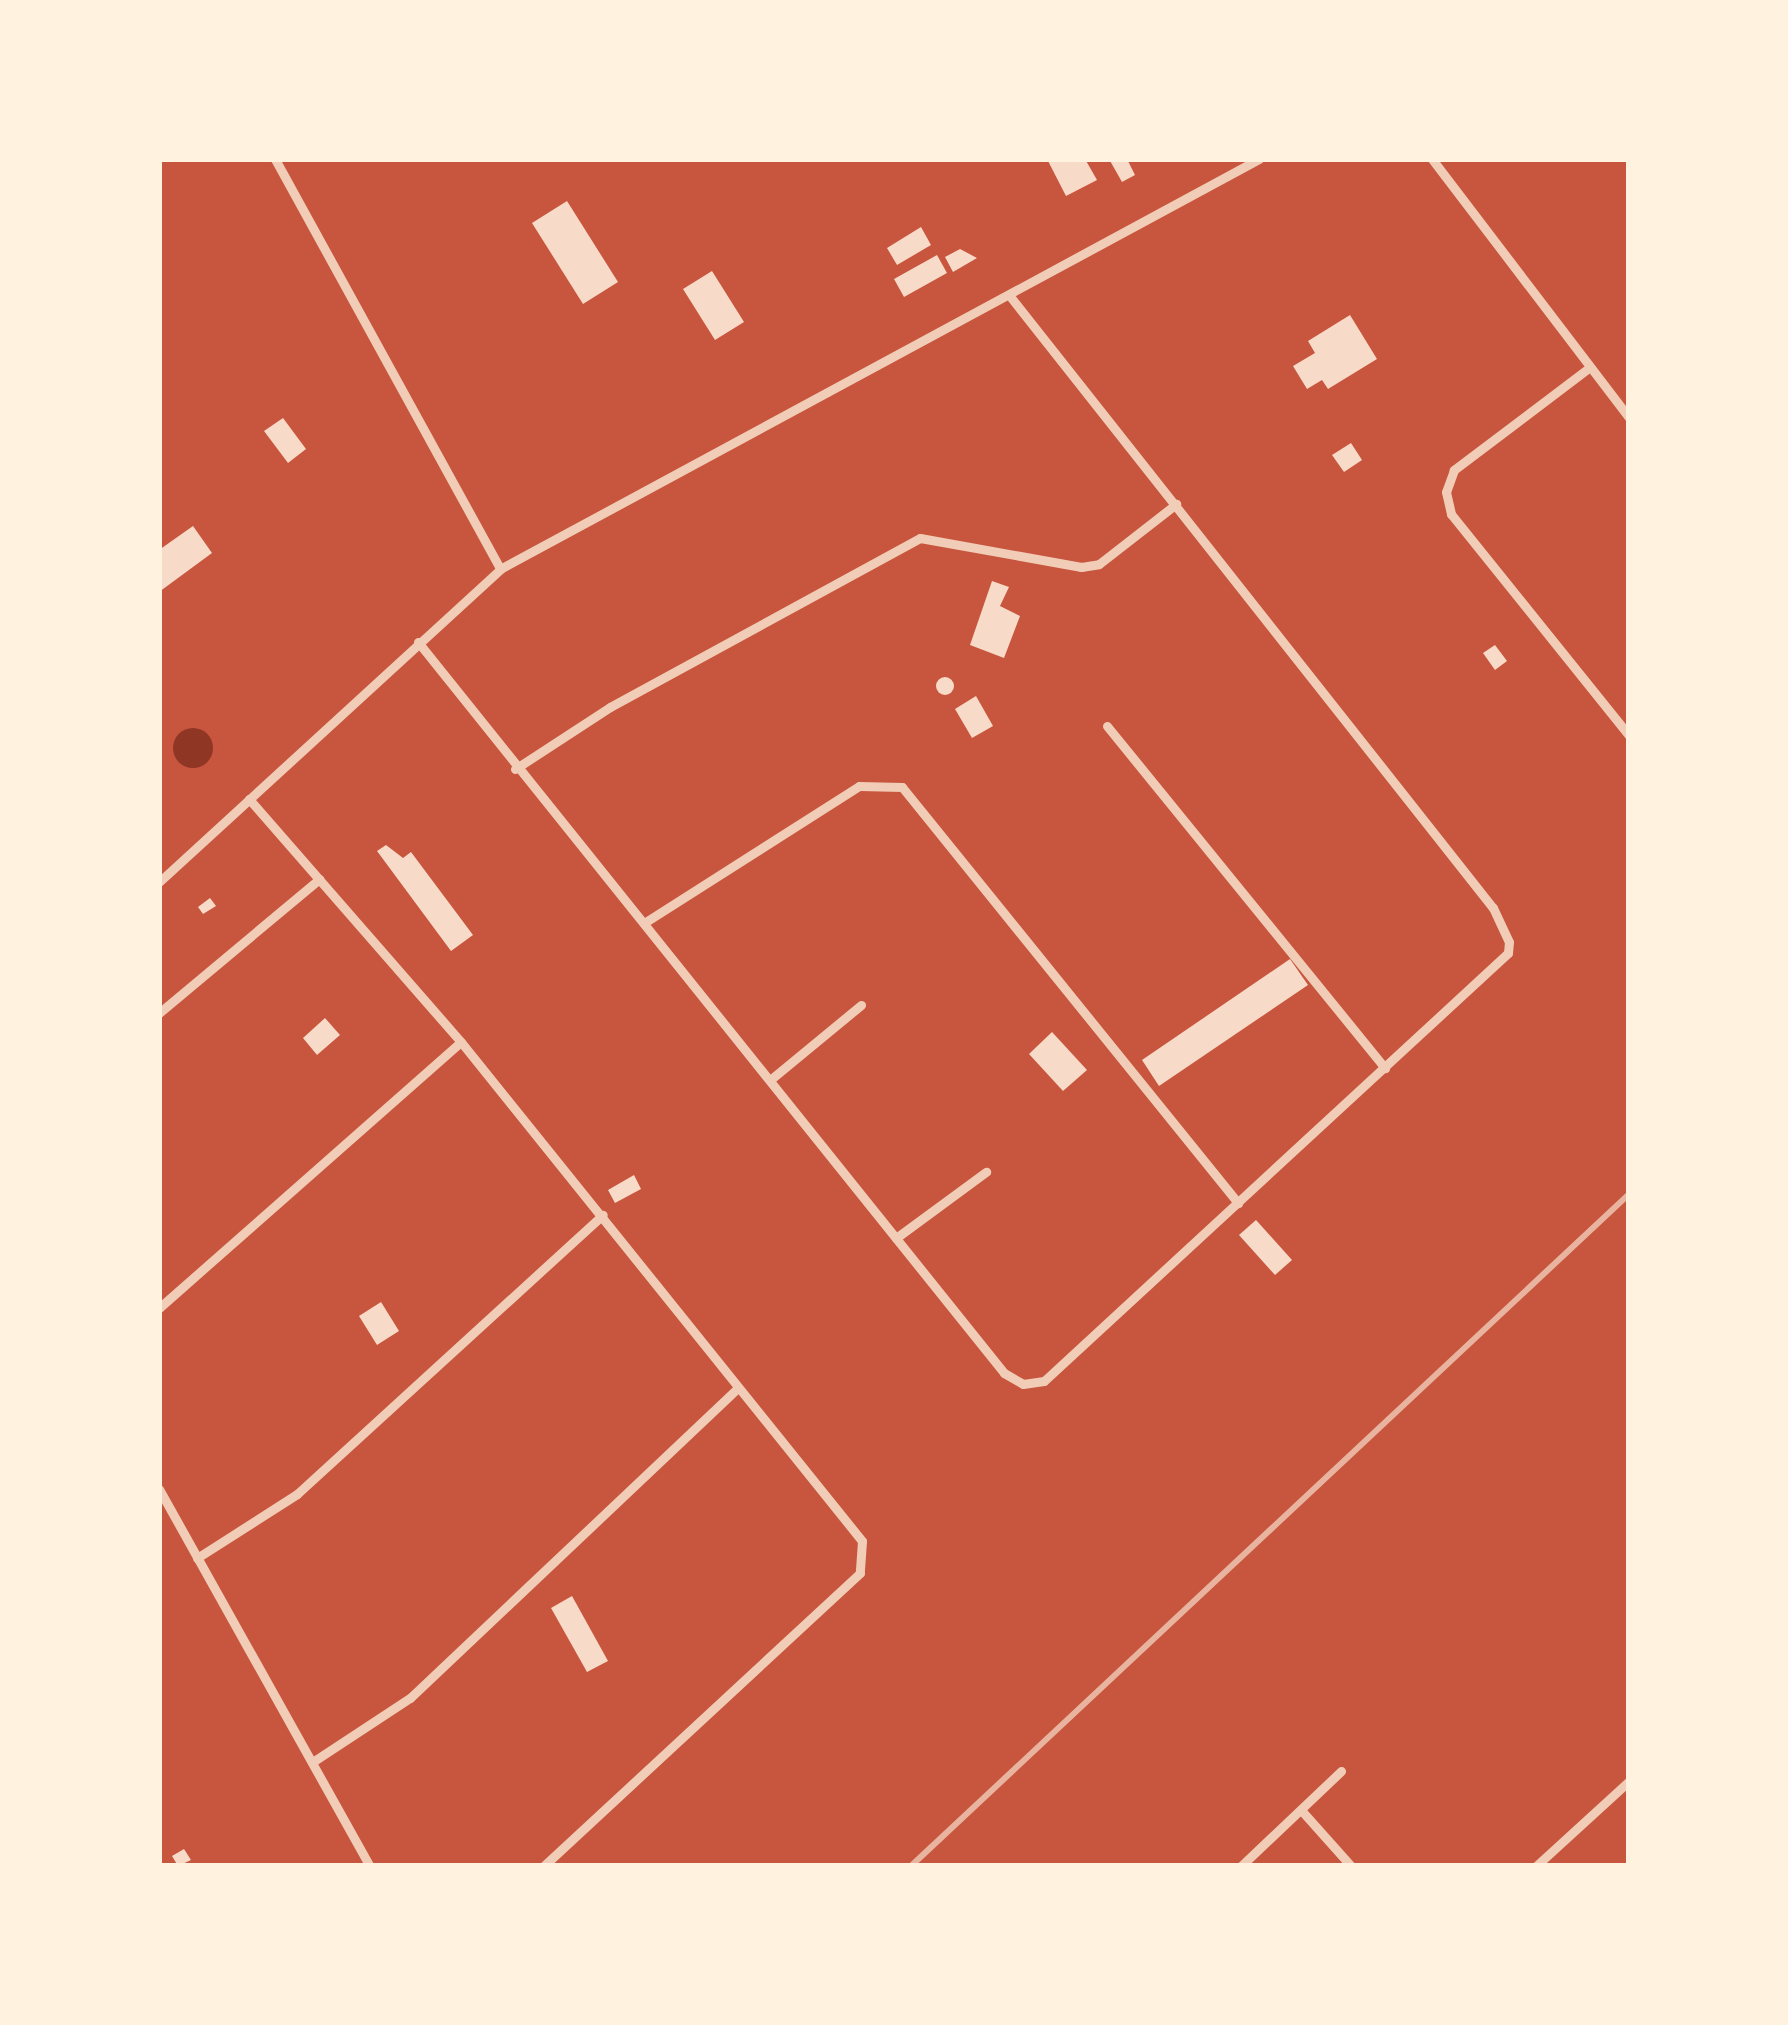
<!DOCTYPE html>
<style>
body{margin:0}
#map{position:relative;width:1788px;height:2025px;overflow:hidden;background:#c8553d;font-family:"Roboto Serif",serif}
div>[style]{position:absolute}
.water>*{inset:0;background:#8f3625}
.round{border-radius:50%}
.building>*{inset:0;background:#f7dbc8}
.minor>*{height:9px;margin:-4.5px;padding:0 4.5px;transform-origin:4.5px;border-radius:4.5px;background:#f1ccb7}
.rail>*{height:6px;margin:-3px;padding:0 3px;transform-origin:3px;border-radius:3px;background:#e9b49f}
span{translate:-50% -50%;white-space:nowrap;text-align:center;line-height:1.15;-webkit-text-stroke:12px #fff3e0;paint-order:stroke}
.frame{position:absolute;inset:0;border:162px solid #fff3e0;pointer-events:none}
</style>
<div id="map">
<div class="water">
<div class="round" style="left:173px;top:728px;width:40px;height:40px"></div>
</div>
<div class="building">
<div style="clip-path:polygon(1047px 159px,1085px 159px,1097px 180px,1066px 196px)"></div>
<div style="clip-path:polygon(1109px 159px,1127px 159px,1135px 175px,1122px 182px)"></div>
<div style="clip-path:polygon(567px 201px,618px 282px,583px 304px,532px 223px)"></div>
<div style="clip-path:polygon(921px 227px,931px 245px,897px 265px,887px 248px)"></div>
<div style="clip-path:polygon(960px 249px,977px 258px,953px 272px,945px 257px)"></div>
<div style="clip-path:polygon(937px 255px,947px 273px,904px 297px,894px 279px)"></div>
<div style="clip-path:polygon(712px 271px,744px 322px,715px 340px,683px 289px)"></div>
<div style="clip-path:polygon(1350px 315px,1377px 359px,1328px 389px,1322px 380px,1307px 389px,1293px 366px,1315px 353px,1308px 341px)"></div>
<div style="clip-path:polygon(283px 418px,306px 449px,288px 463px,264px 431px)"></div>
<div style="clip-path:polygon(1351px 443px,1362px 460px,1344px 472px,1332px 455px)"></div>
<div style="clip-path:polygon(193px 526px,212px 553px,159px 592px,159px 550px)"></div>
<div style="clip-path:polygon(992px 581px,1009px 587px,1000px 606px,1020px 616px,1004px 658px,970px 645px)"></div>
<div style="clip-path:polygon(1495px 645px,1507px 661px,1495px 670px,1483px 653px)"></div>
<div class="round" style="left:936px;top:677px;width:18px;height:18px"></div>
<div style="clip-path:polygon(976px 696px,993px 726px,972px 738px,955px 709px)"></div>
<div style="clip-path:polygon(386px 845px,403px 858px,411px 852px,473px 935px,451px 951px,377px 851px)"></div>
<div style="clip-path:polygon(210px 898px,216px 906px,203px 914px,198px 907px)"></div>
<div style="clip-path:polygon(1290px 959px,1308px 985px,1159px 1086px,1142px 1060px)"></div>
<div style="clip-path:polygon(325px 1018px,340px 1035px,317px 1055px,303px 1038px)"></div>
<div style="clip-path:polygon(1052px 1032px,1087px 1070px,1063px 1091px,1029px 1054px)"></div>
<div style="clip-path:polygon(634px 1175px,641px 1189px,615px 1203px,608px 1190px)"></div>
<div style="clip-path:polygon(1256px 1220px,1292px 1260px,1275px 1275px,1239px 1235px)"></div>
<div style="clip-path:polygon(381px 1302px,399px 1331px,377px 1345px,359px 1316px)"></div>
<div style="clip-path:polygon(572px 1596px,608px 1661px,587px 1672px,551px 1608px)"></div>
<div style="clip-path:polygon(184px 1849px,191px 1860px,178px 1866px,172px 1856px)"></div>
</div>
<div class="minor">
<div style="left:275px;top:159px;width:468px;rotate:61.2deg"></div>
<div style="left:1432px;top:159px;width:325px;rotate:52.7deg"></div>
<div style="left:1590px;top:367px;width:171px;rotate:142.9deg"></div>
<div style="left:1454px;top:470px;width:23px;rotate:110deg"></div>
<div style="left:1446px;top:492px;width:23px;rotate:77deg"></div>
<div style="left:1451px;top:514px;width:284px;rotate:51.2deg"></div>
<div style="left:418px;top:642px;width:937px;rotate:51.28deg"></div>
<div style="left:1004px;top:1373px;width:22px;rotate:30deg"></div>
<div style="left:1023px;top:1384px;width:21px;rotate:-8deg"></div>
<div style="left:1044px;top:1381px;width:631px;rotate:-42.69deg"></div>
<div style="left:1508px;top:953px;width:11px;rotate:-85deg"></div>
<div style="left:1509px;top:942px;width:38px;rotate:-115deg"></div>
<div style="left:1493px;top:908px;width:781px;rotate:-128.29deg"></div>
<div style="left:1107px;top:726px;width:441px;rotate:50.9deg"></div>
<div style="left:515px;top:769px;width:113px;rotate:-33.1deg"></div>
<div style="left:610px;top:707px;width:353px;rotate:-28.6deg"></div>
<div style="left:920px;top:538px;width:164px;rotate:10.2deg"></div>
<div style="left:1081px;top:567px;width:18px;rotate:-9deg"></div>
<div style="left:1099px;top:564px;width:98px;rotate:-37.9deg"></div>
<div style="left:249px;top:799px;width:322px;rotate:48.9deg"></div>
<div style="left:461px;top:1042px;width:640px;rotate:51.21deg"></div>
<div style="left:862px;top:1541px;width:32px;rotate:94deg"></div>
<div style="left:860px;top:1573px;width:431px;rotate:137.2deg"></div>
<div style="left:159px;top:882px;width:463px;rotate:-42.5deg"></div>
<div style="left:500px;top:569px;width:863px;rotate:-28.38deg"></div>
<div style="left:644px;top:923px;width:255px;rotate:-32.5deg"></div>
<div style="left:859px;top:786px;width:43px;rotate:1.3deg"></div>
<div style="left:902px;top:787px;width:535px;rotate:51.07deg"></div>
<div style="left:159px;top:1013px;width:209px;rotate:-39.9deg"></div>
<div style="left:770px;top:1080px;width:118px;rotate:-39.5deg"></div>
<div style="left:896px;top:1238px;width:112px;rotate:-36.3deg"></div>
<div style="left:159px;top:1308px;width:402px;rotate:-41.4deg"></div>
<div style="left:159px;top:1489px;width:432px;rotate:60.8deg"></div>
<div style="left:197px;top:1558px;width:119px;rotate:-32.6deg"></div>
<div style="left:297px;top:1494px;width:414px;rotate:-42.4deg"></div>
<div style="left:314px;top:1761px;width:115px;rotate:-33.3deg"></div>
<div style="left:410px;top:1698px;width:450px;rotate:-43.4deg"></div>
<div style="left:1301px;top:1810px;width:75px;rotate:48.2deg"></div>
<div style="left:1241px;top:1866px;width:138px;rotate:-43.5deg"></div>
<div style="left:1536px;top:1866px;width:126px;rotate:-42.4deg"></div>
</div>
<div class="rail">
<div style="left:911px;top:1866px;width:983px;rotate:-43.1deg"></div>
</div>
<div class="frame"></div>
</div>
